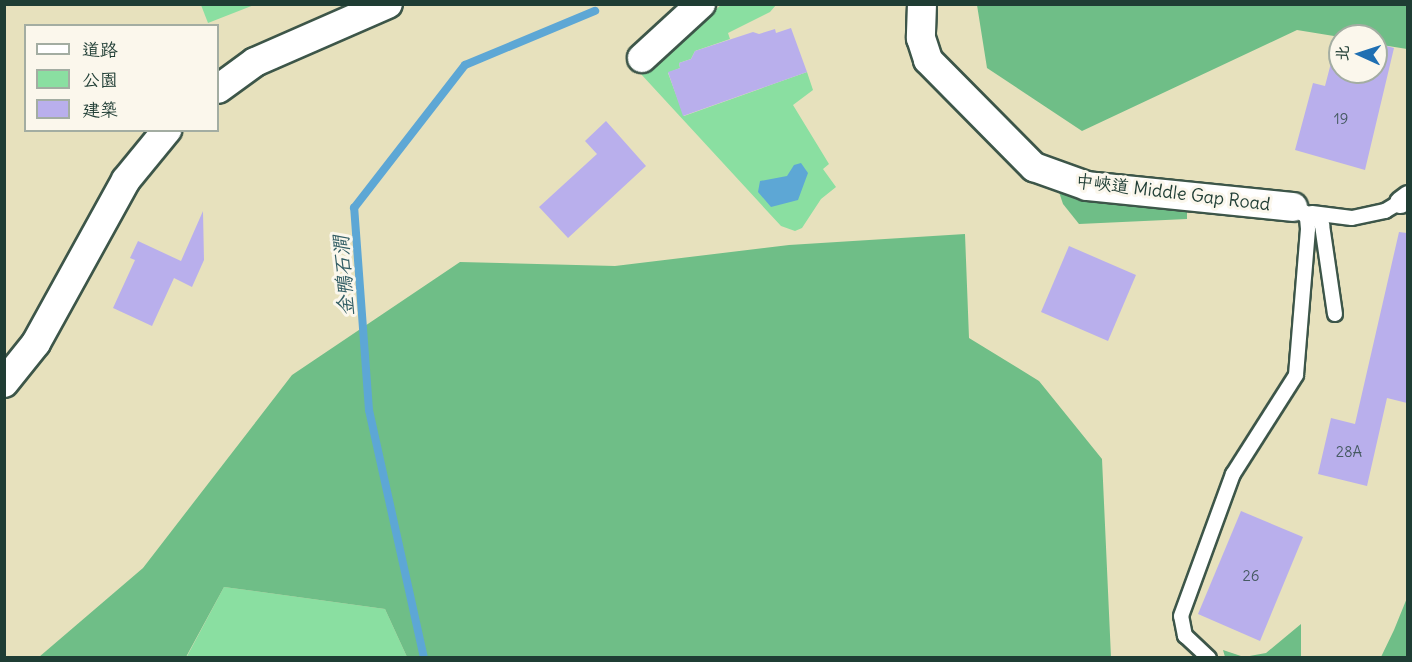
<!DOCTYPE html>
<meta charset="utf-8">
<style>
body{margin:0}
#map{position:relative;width:1412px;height:662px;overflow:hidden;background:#e7e1bd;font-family:Delius,"LXGW WenKai TC",sans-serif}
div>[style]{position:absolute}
.green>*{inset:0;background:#8adfa1}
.forest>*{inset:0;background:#6fbe87}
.water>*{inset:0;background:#5da7d5}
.stream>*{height:8px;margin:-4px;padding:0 4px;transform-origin:4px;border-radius:4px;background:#5da7d5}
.building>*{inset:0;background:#b9afec}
.roads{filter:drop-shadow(2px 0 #3d5649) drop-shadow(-2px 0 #3d5649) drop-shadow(0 2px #3d5649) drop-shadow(0 -2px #3d5649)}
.service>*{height:14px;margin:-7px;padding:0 7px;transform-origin:7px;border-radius:7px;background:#fff}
.pedestrian>*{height:21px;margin:-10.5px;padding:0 10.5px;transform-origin:10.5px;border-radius:10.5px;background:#fff}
.minor>*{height:28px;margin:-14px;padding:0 14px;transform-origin:14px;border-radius:14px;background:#fff}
span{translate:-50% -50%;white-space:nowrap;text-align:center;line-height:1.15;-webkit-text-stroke:6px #fbf7ec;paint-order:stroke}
.number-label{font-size:15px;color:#465a62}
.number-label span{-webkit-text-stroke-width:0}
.street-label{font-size:18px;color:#1f3d34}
.water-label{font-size:20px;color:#325d64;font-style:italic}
.frame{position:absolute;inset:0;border:6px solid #1f3d34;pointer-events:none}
.legend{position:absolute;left:24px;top:24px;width:195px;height:108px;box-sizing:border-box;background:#fbf7ec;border:2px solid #a3ada2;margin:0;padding:8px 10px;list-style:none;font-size:18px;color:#1f3d34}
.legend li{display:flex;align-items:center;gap:12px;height:30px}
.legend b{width:30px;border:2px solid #a3ada2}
.north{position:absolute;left:1328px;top:24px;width:60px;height:60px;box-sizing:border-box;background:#fbf7ec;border:2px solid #a3ada2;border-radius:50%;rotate:273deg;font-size:16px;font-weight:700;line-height:24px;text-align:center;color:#1f3d34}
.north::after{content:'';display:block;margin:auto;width:21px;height:27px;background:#1f6fb2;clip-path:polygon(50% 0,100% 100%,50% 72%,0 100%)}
</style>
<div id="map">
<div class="green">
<div style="clip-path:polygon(201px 5px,254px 5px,208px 23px)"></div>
<div style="clip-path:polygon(721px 5px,776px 5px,770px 12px,728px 33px,730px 39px,695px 51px,691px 59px,679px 63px,680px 68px,668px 73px,684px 116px,807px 72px,813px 90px,793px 105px,829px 164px,823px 169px,836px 187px,821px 199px,802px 228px,795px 231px,781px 226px,640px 73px)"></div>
<div style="clip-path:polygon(224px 587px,385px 609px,407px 657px,186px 658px)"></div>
</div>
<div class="forest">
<div style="clip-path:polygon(977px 5px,1407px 5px,1407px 49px,1376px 44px,1376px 36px,1340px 37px,1297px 30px,1082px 131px,987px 68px)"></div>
<div style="clip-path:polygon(1058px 189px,1187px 204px,1187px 219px,1079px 224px,1063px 204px)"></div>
<div style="clip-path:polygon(965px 234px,969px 338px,1039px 381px,1102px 459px,1111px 657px,407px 657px,385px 609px,224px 587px,186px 657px,39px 657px,143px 568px,292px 375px,460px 262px,615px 266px,789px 245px)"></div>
<div style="clip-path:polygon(1407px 598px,1407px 657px,1381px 657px,1394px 630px)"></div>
<div style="clip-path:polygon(1301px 624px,1301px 657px,1225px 657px,1223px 650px,1244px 657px,1266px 653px)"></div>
</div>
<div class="water">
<div style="clip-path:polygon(801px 163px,808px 173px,798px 200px,771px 207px,758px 192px,760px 181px,787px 176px,794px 165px)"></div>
</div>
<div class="stream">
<div style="left:424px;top:658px;width:254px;rotate:-102.5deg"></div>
<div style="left:369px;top:410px;width:203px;rotate:-94.2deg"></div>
<div style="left:354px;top:208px;width:181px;rotate:-52.2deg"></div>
<div style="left:465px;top:65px;width:141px;rotate:-22.6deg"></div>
</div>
<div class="building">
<div style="clip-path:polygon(791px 28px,807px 72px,683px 116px,668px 72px,680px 68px,679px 63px,691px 59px,695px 51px,753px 32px,759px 34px,775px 29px,776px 33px)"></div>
<div style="clip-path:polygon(1339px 32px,1352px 36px,1340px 36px,1340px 72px,1376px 72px,1376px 43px,1394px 48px,1365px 170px,1295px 150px,1313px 83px,1325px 86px)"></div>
<div style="clip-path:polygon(606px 121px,646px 166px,568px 238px,539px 207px,597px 154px,585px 141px)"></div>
<div style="clip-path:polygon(203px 211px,204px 260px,192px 287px,174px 278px,152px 326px,113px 308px,135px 260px,130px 258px,138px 241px,181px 261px)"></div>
<div style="clip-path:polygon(1399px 232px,1407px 233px,1407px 403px,1387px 398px,1367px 486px,1318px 474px,1331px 418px,1355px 424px)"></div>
<div style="clip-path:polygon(1069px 246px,1136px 275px,1108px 341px,1041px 312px)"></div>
<div style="clip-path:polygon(1241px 511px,1303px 537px,1260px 641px,1198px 614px)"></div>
</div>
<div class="roads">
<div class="service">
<div style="left:1302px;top:211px;width:17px;rotate:25deg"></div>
<div style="left:1317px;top:218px;width:9px;rotate:54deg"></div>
<div style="left:1322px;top:225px;width:90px;rotate:81.7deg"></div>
<div style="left:1312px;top:213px;width:40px;rotate:7.1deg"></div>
<div style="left:1352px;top:218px;width:34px;rotate:-12deg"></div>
<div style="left:1385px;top:211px;width:17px;rotate:-31deg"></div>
<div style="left:1209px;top:658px;width:33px;rotate:-137deg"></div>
<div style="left:1185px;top:636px;width:20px;rotate:-101deg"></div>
<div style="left:1181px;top:616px;width:151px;rotate:-69.9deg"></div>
<div style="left:1233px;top:474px;width:117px;rotate:-57.5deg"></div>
<div style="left:1296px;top:375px;width:146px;rotate:-85.3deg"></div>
<div style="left:1308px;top:229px;width:12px;rotate:-95deg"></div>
<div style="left:1307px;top:217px;width:17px;rotate:-144deg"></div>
</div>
<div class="pedestrian">
<div style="left:1400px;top:202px;width:10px;rotate:-37deg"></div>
</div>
<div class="minor">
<div style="left:922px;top:4px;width:34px;rotate:92deg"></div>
<div style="left:921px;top:38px;width:23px;rotate:72deg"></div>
<div style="left:928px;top:60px;width:151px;rotate:45.3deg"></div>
<div style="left:1034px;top:167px;width:56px;rotate:19.7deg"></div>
<div style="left:1087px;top:186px;width:207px;rotate:5.8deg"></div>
<div style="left:642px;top:58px;width:80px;rotate:-42.5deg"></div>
<div style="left:218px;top:89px;width:46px;rotate:-36.1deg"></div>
<div style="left:255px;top:62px;width:145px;rotate:-23.6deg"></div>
<div style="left:4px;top:383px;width:51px;rotate:-51.3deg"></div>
<div style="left:36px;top:343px;width:186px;rotate:-61.1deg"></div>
<div style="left:126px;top:180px;width:65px;rotate:-50.6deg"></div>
</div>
</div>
<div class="number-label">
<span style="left:1341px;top:119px">19</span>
<span style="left:1349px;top:452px">28A</span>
<span style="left:1251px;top:576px">26</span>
</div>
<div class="street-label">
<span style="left:1173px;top:193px;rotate:7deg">中峽道 Middle Gap Road</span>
</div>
<div class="water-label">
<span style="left:343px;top:276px;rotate:-94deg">金鴨石澗</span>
</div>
<div class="frame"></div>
<ul class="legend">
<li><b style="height:8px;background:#fff"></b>道路</li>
<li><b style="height:16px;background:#8adfa1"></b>公園</li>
<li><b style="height:16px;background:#b9afec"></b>建築</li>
</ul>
<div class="north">北</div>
</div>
